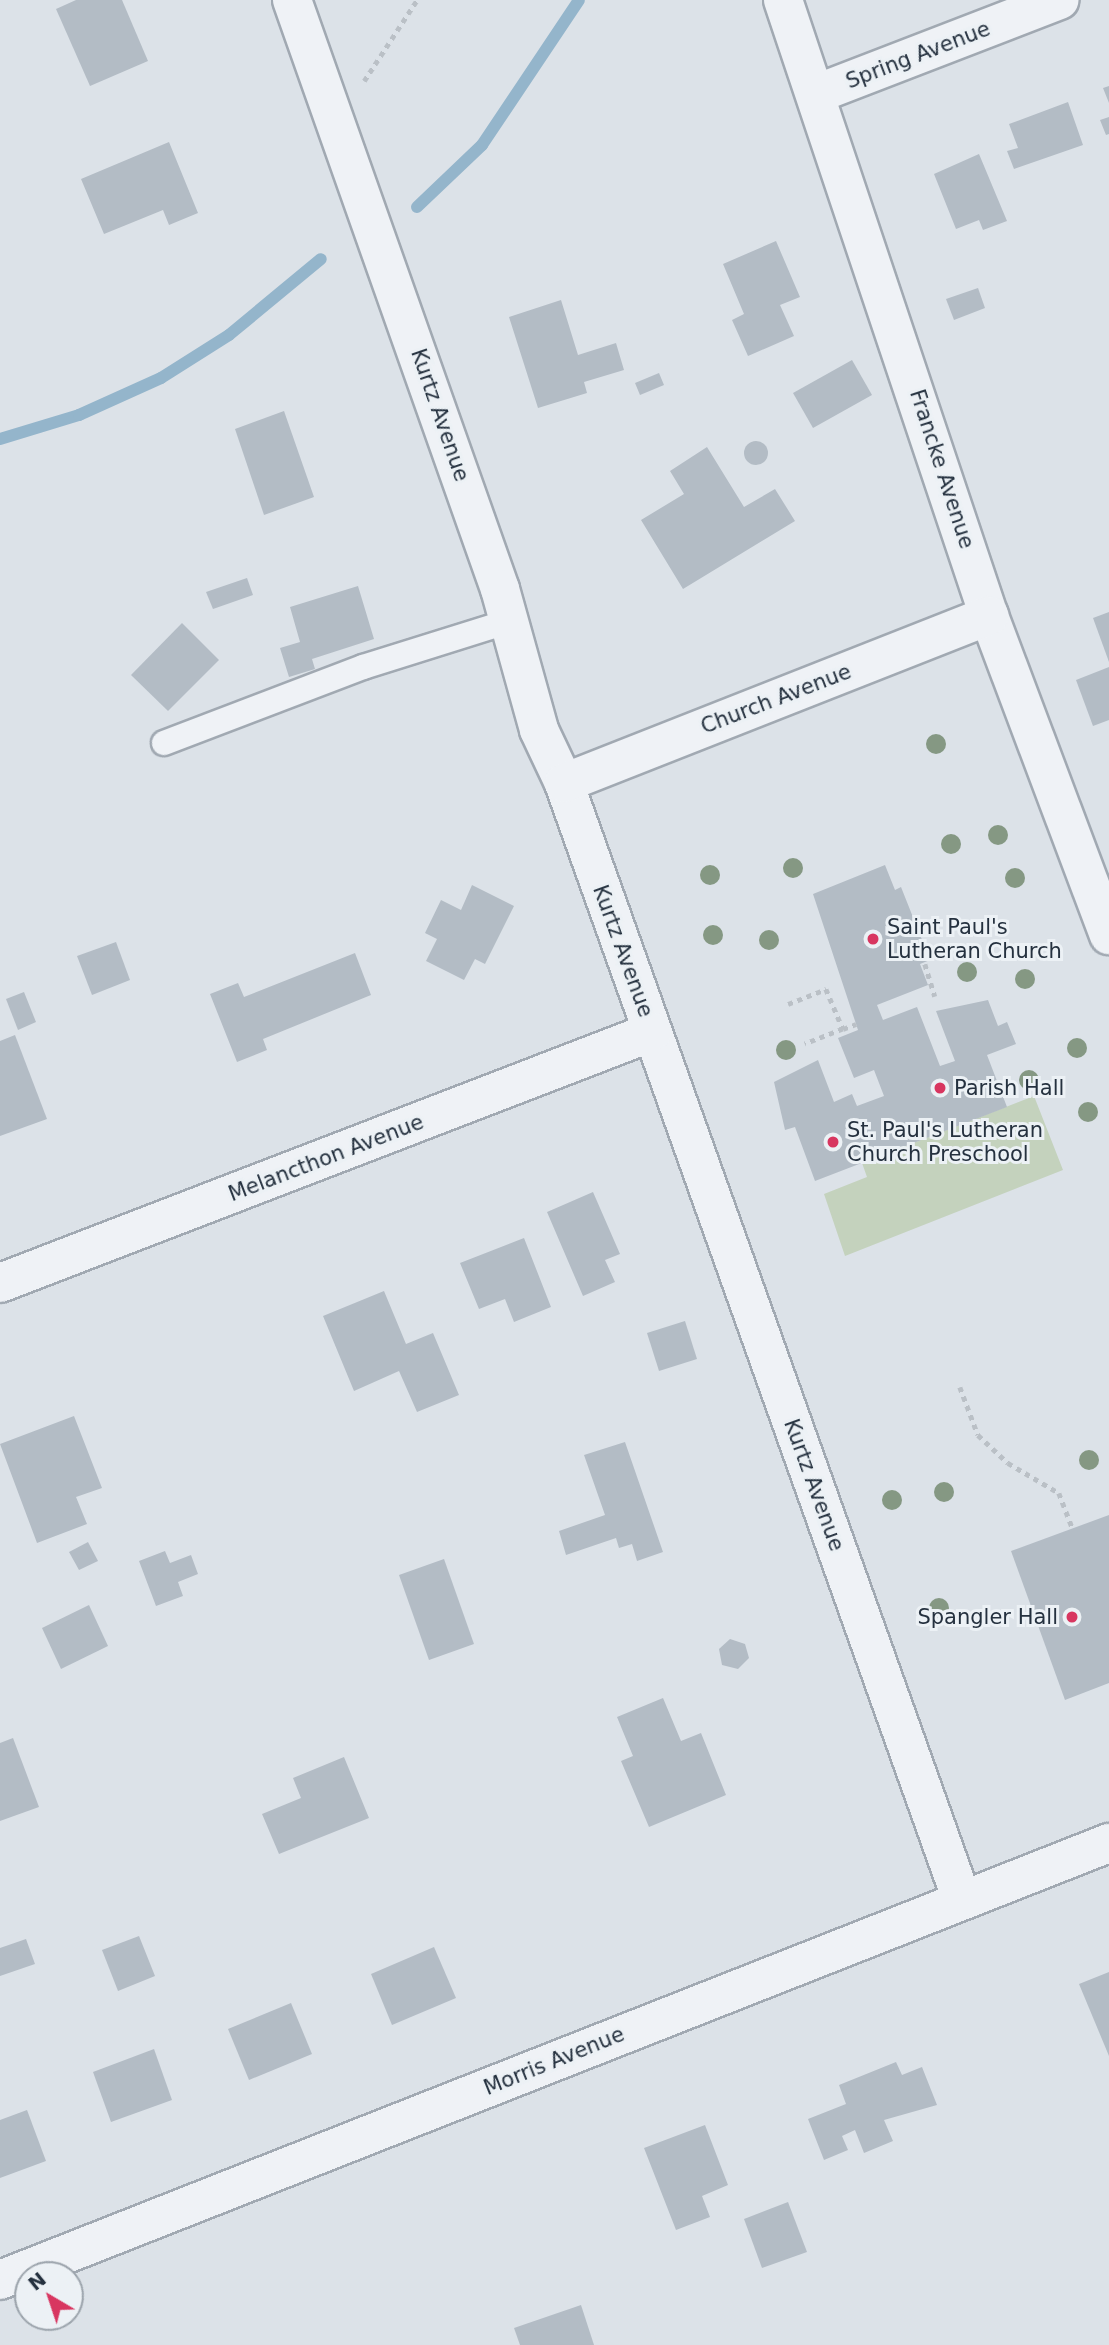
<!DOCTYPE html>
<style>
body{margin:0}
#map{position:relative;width:1109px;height:2345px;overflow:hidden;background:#dce2e8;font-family:"DejaVu Sans",sans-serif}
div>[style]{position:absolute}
.green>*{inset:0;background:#c4d2bd}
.stream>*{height:12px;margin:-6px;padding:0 6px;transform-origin:6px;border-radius:6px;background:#94b5cb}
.building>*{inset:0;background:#b3bcc5}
.round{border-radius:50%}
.path>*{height:4.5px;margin-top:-2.25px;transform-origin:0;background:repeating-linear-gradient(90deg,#bac0c6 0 5px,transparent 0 10px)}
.roads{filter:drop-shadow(2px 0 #a1a9b2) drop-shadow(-2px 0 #a1a9b2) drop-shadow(0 2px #a1a9b2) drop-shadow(0 -2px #a1a9b2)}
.lane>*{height:24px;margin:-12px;padding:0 12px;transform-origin:12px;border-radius:12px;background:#eff2f6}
.street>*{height:38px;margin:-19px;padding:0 19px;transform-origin:19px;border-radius:19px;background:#eff2f6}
.trees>*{width:20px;height:20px;margin:-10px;border-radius:50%;background:#859883}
.dots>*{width:19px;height:19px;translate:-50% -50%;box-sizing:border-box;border:4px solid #ecf1f5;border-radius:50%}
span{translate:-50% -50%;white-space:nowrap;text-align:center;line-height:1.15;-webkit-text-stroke:6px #ecf1f5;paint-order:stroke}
.street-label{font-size:21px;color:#25313f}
.poi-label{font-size:21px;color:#25313f}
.left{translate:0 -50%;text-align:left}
.right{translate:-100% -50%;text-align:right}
.north{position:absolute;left:14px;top:2261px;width:70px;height:70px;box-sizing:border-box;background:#ecf1f5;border:2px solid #9ca4ac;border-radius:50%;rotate:321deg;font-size:19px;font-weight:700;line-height:28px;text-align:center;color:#25313f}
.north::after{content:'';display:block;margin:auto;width:24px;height:32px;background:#d83660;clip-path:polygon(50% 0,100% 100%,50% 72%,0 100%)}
</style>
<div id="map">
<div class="green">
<div style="clip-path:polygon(1034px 1096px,1063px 1170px,845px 1256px,824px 1194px,867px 1177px,862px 1163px)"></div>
</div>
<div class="stream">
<div style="left:417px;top:207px;width:90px;rotate:-43.6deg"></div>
<div style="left:482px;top:145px;width:174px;rotate:-56.2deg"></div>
<div style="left:0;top:439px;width:83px;rotate:-16.9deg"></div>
<div style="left:79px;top:415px;width:90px;rotate:-24.3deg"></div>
<div style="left:161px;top:378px;width:80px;rotate:-32.3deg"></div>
<div style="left:229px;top:335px;width:119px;rotate:-39.6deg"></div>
</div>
<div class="building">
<div style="clip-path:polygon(76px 0,122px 0,148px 61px,90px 86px,56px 9px)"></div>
<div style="clip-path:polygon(1109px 86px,1109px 103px,1103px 88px)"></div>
<div style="clip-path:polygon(1068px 102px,1083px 145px,1014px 169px,1007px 151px,1018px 148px,1009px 124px)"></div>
<div style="clip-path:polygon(1109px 117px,1109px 134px,1106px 135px,1100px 120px)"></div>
<div style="clip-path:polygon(169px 142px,198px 213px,169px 225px,163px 210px,104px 234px,81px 179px)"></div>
<div style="clip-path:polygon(979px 154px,1007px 221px,983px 230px,979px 220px,956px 229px,934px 174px)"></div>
<div style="clip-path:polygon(776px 241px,800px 297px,780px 305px,794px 336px,748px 356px,732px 320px,744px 314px,723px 264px)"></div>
<div style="clip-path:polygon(978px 288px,985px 308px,954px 320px,946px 299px)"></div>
<div style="clip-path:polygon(561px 300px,578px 355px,616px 343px,624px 370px,584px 382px,587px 393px,538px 408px,509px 317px)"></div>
<div style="clip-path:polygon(852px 360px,872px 395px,813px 428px,793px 393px)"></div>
<div style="clip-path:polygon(659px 373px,664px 385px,640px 395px,635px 383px)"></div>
<div style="clip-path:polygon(284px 411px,314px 497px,264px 515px,235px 429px)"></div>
<div class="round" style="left:744px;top:441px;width:24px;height:24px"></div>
<div style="clip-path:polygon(707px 447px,744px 507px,775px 489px,795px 521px,683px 589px,641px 520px,684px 494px,670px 471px)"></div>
<div style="clip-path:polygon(247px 578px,253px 595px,213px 609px,206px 592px)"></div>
<div style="clip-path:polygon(358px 586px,374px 639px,312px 659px,315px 669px,289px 677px,280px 648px,300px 642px,290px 607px)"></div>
<div style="clip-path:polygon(1109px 612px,1109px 662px,1093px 618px)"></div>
<div style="clip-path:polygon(182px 623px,219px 660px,168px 711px,131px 675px)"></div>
<div style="clip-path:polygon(1109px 667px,1109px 720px,1093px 726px,1076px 680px)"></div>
<div style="clip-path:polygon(885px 865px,895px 890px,901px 887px,930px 960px,920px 964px,928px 985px,877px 1005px,883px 1020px,917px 1007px,940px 1066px,955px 1061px,936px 1011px,988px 1000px,998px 1026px,1007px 1022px,1016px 1044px,987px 1055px,1007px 1107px,815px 1181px,795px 1127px,785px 1130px,774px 1082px,818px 1060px,834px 1102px,852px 1094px,857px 1106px,884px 1096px,874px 1070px,854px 1078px,838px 1038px,858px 1030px,813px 894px)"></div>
<div style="clip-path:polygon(472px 885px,514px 906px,485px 964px,475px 959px,464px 980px,426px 961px,437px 939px,425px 933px,441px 900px,461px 910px)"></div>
<div style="clip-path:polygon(116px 942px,130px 980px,92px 995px,77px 956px)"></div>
<div style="clip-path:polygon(355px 953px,371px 995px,263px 1039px,267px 1050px,237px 1062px,210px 994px,238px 983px,244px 997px)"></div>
<div style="clip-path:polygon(24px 992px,36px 1022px,18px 1030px,6px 999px)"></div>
<div style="clip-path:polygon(15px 1035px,47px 1119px,0 1136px,0 1041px)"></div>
<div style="clip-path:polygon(593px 1192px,620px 1254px,605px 1260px,615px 1282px,583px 1296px,547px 1212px)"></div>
<div style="clip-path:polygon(524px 1238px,551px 1307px,514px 1322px,505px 1299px,479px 1309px,460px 1263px)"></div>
<div style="clip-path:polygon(384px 1291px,406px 1344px,433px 1333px,459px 1395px,417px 1412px,399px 1371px,354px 1391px,323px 1316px)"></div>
<div style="clip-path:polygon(685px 1321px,697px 1359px,659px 1371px,647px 1333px)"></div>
<div style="clip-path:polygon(74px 1416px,102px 1488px,76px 1497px,87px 1524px,37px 1543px,0 1444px)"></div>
<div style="clip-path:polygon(625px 1442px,663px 1552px,637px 1561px,632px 1544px,619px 1548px,616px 1538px,566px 1555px,559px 1531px,605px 1515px,584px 1455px)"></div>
<div style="clip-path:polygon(1109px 1515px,1109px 1683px,1065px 1700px,1011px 1551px)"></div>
<div style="clip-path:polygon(88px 1542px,98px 1561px,79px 1570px,69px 1552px)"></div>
<div style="clip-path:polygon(165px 1551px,170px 1563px,191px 1555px,198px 1574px,178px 1582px,183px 1596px,156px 1606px,139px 1561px)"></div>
<div style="clip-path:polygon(444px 1559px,474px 1644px,429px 1660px,399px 1575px)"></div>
<div style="clip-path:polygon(89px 1605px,108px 1646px,61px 1669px,42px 1628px)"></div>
<div style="clip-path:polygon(730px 1639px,745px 1644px,749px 1658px,738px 1669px,722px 1665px,719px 1649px)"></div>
<div style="clip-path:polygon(663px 1698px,681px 1741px,701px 1733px,726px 1795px,649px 1827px,621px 1761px,633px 1756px,617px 1717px)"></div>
<div style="clip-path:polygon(13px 1738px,39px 1807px,0 1821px,0 1743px)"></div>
<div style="clip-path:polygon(344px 1757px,369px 1818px,279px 1854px,262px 1814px,301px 1798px,293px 1778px)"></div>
<div style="clip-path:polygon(139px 1936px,155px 1976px,118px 1991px,102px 1950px)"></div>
<div style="clip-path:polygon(26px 1939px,35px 1964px,0 1976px,0 1948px)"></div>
<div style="clip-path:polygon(434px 1947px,456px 1998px,392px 2025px,371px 1974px)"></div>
<div style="clip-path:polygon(1109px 1972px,1109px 2056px,1079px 1984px)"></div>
<div style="clip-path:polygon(291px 2003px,312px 2054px,249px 2080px,228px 2029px)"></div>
<div style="clip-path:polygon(154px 2049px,172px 2100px,111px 2122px,93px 2072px)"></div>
<div style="clip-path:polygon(896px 2062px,902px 2075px,922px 2067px,937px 2105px,884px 2120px,893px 2141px,864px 2153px,855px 2130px,842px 2136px,848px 2150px,824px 2160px,808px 2119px,846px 2104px,839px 2085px)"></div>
<div style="clip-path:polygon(27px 2110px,46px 2161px,0 2178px,0 2120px)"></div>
<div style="clip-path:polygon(705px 2125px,728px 2185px,702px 2196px,710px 2217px,676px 2230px,644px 2148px)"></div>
<div style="clip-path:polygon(788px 2202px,807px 2252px,762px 2268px,744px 2219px)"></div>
<div style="clip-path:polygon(581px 2305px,594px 2345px,520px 2345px,514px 2328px)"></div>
</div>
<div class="path">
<div style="left:364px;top:81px;width:97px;rotate:-56.8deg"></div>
<div style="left:925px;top:964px;width:34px;rotate:73deg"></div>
<div style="left:788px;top:1004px;width:41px;rotate:-21.5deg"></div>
<div style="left:826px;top:989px;width:43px;rotate:67deg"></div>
<div style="left:843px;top:1029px;width:41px;rotate:158.5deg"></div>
<div style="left:843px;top:1029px;width:14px;rotate:-21deg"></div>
<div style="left:960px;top:1387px;width:51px;rotate:69.4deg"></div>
<div style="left:978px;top:1435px;width:41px;rotate:43deg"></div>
<div style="left:1008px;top:1463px;width:59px;rotate:30.5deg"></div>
<div style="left:1059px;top:1493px;width:39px;rotate:69deg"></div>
</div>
<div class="roads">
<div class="lane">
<div style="left:164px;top:743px;width:213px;rotate:-20.9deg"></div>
<div style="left:363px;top:667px;width:151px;rotate:-17.4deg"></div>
</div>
<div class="street">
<div style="left:292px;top:0;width:625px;rotate:70.55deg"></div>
<div style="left:500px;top:589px;width:146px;rotate:74.5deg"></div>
<div style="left:539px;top:730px;width:59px;rotate:64.7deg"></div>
<div style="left:564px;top:783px;width:1186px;rotate:70.39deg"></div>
<div style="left:783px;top:0;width:650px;rotate:71.51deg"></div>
<div style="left:989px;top:616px;width:341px;rotate:69.4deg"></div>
<div style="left:816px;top:94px;width:261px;rotate:-21.1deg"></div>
<div style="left:564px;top:783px;width:457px;rotate:-21.5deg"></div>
<div style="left:0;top:1283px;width:699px;rotate:-21.06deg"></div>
<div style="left:0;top:2280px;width:1192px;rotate:-21.51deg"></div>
</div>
</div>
<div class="trees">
<div style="left:936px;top:744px"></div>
<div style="left:998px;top:835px"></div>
<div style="left:951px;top:844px"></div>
<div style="left:793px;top:868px"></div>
<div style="left:710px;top:875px"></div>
<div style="left:1015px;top:878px"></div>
<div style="left:713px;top:935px"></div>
<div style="left:769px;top:940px"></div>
<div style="left:967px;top:972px"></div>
<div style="left:1025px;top:979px"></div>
<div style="left:1077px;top:1048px"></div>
<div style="left:786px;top:1050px"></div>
<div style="left:1029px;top:1080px"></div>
<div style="left:1088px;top:1112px"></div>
<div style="left:1089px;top:1460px"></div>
<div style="left:944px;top:1492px"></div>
<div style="left:892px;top:1500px"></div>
<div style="left:939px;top:1608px"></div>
</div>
<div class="dots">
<div style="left:873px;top:939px;background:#d83660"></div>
<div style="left:940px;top:1088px;background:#d83660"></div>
<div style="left:833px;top:1142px;background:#d83660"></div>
<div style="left:1072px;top:1617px;background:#d83660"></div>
</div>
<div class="street-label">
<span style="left:918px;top:55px;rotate:-21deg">Spring Avenue</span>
<span style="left:440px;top:415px;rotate:71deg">Kurtz Avenue</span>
<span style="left:942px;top:469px;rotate:72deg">Francke Avenue</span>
<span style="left:776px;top:699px;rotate:-21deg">Church Avenue</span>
<span style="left:623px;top:951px;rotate:70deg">Kurtz Avenue</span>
<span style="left:326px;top:1158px;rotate:-21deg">Melancthon Avenue</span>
<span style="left:814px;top:1485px;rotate:70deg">Kurtz Avenue</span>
<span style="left:554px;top:2061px;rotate:-22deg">Morris Avenue</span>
</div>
<div class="poi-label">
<span class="left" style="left:887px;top:939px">Saint Paul's<br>Lutheran Church</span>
<span class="left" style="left:954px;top:1088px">Parish Hall</span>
<span class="left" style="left:847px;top:1142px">St. Paul's Lutheran<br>Church Preschool</span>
<span class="right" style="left:1058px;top:1617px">Spangler Hall</span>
</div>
<div class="north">N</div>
</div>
